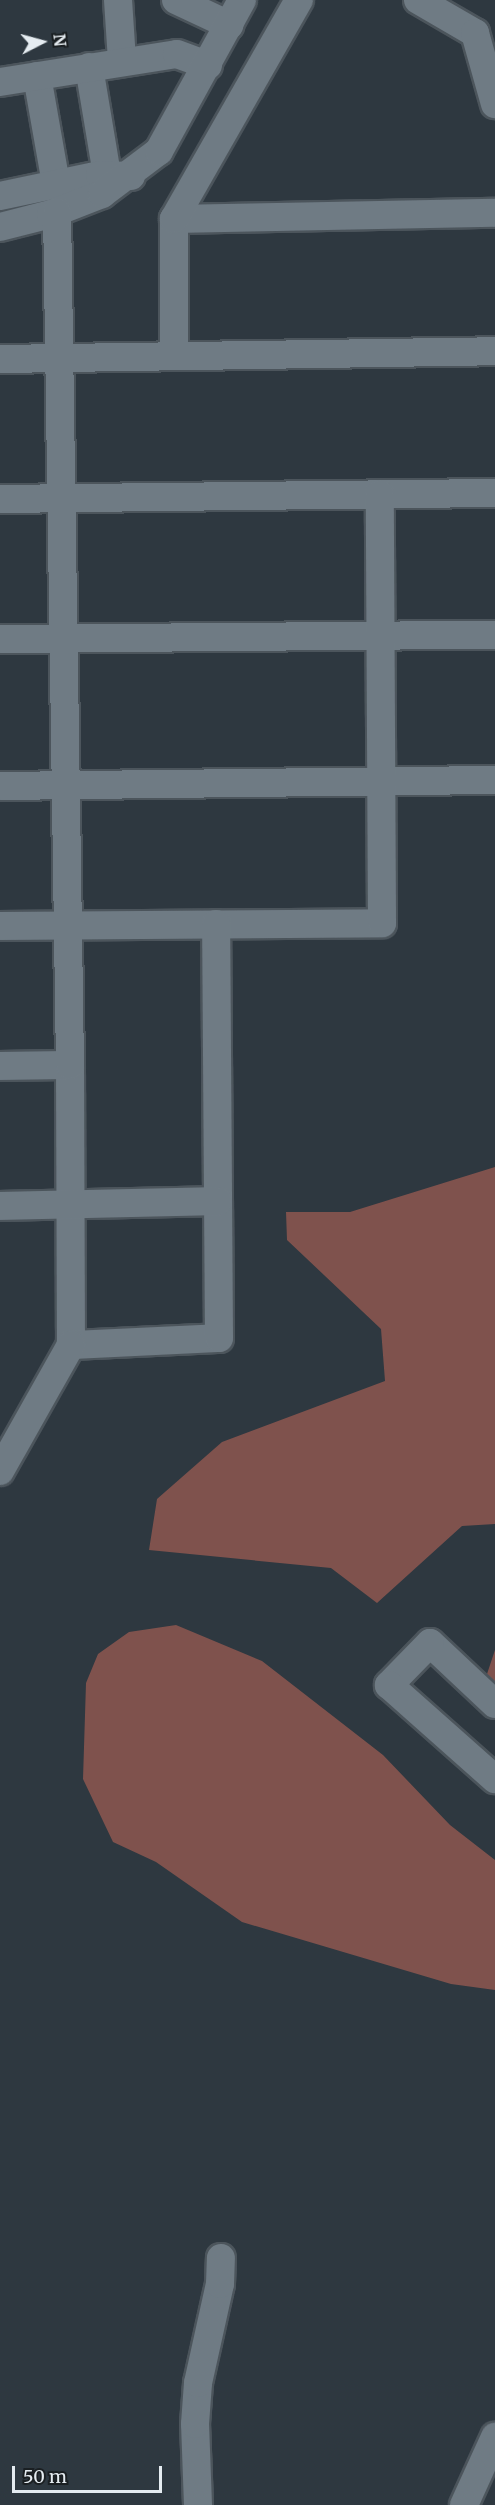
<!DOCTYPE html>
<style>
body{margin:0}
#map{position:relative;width:495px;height:2505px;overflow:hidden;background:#2e3840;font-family:Merriweather,serif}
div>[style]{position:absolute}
.green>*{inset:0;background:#7f524d}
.roads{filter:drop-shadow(2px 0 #4c555c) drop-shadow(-2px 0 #4c555c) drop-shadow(0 2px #4c555c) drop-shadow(0 -2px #4c555c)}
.minor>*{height:28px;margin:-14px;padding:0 14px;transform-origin:14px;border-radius:14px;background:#6f7b84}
span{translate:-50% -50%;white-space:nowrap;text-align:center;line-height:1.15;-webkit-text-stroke:4.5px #1a1f22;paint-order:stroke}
.north{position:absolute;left:12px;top:12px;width:60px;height:60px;-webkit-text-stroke:4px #1a1f22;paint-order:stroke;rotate:84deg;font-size:16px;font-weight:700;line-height:24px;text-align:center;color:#e5ecf1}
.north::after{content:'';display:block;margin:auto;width:21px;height:27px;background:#e5ecf1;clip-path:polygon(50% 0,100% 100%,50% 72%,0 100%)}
.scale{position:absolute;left:12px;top:2466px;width:150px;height:27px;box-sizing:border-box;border:3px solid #e5ecf1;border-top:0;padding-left:8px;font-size:18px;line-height:21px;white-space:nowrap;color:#e5ecf1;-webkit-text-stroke:4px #1a1f22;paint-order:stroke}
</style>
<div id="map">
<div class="green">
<div style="clip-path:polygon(495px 1167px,495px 1524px,462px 1526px,377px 1603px,331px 1568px,149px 1550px,157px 1499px,222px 1442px,385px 1381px,381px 1329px,287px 1240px,286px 1212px,350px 1212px)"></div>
<div style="clip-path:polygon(176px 1625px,262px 1661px,383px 1755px,450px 1825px,495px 1860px,495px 1990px,451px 1984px,242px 1922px,156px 1862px,113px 1842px,83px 1779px,86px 1683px,98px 1654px,129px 1632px)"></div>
<div style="clip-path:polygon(495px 1650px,495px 1684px,486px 1677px)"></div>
</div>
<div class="roads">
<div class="minor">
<div style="left:118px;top:0;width:61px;rotate:86.2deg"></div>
<div style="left:176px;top:0;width:59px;rotate:25.3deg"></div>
<div style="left:418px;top:0;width:66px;rotate:30.1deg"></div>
<div style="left:475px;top:33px;width:74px;rotate:74.3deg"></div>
<div style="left:89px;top:67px;width:109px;rotate:80.5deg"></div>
<div style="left:37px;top:76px;width:110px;rotate:80deg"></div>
<div style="left:0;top:82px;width:179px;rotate:-9deg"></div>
<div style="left:177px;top:54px;width:33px;rotate:20deg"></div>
<div style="left:0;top:196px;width:102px;rotate:-11.9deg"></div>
<div style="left:100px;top:175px;width:31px;rotate:2deg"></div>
<div style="left:174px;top:219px;width:321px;rotate:-1.1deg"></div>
<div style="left:0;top:227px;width:53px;rotate:-14.3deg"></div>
<div style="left:51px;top:214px;width:55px;rotate:-21.4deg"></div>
<div style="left:102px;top:194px;width:71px;rotate:-37deg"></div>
<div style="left:159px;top:151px;width:172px;rotate:-61.2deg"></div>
<div style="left:174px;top:356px;width:137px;rotate:-90deg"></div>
<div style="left:174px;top:219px;width:252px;rotate:-60.3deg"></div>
<div style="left:0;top:359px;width:495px;rotate:-0.9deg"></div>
<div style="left:0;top:499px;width:495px;rotate:-0.7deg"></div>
<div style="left:0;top:639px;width:495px;rotate:-0.5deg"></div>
<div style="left:0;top:786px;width:495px;rotate:-0.7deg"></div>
<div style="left:0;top:926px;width:382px;rotate:-0.4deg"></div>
<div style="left:382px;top:923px;width:429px;rotate:-90.3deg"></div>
<div style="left:70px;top:1065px;width:280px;rotate:89.8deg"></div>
<div style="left:71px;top:1345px;width:148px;rotate:-2.7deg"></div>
<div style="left:219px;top:1338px;width:414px;rotate:-90.4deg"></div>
<div style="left:0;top:1066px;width:70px;rotate:-0.8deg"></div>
<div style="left:70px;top:1065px;width:853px;rotate:-90.87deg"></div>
<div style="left:0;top:1206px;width:218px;rotate:-1.3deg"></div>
<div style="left:0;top:1471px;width:145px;rotate:-60.6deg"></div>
<div style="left:495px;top:1704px;width:89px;rotate:-136.8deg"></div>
<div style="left:430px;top:1643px;width:59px;rotate:134.3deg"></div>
<div style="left:389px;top:1685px;width:142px;rotate:41.6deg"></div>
<div style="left:198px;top:2505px;width:81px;rotate:-92.1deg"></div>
<div style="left:195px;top:2424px;width:41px;rotate:-85.8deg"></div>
<div style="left:198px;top:2383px;width:101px;rotate:-77.5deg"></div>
<div style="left:220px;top:2284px;width:26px;rotate:-88deg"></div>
<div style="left:464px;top:2505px;width:75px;rotate:-65.5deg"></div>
</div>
</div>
<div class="north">N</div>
<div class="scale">50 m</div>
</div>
